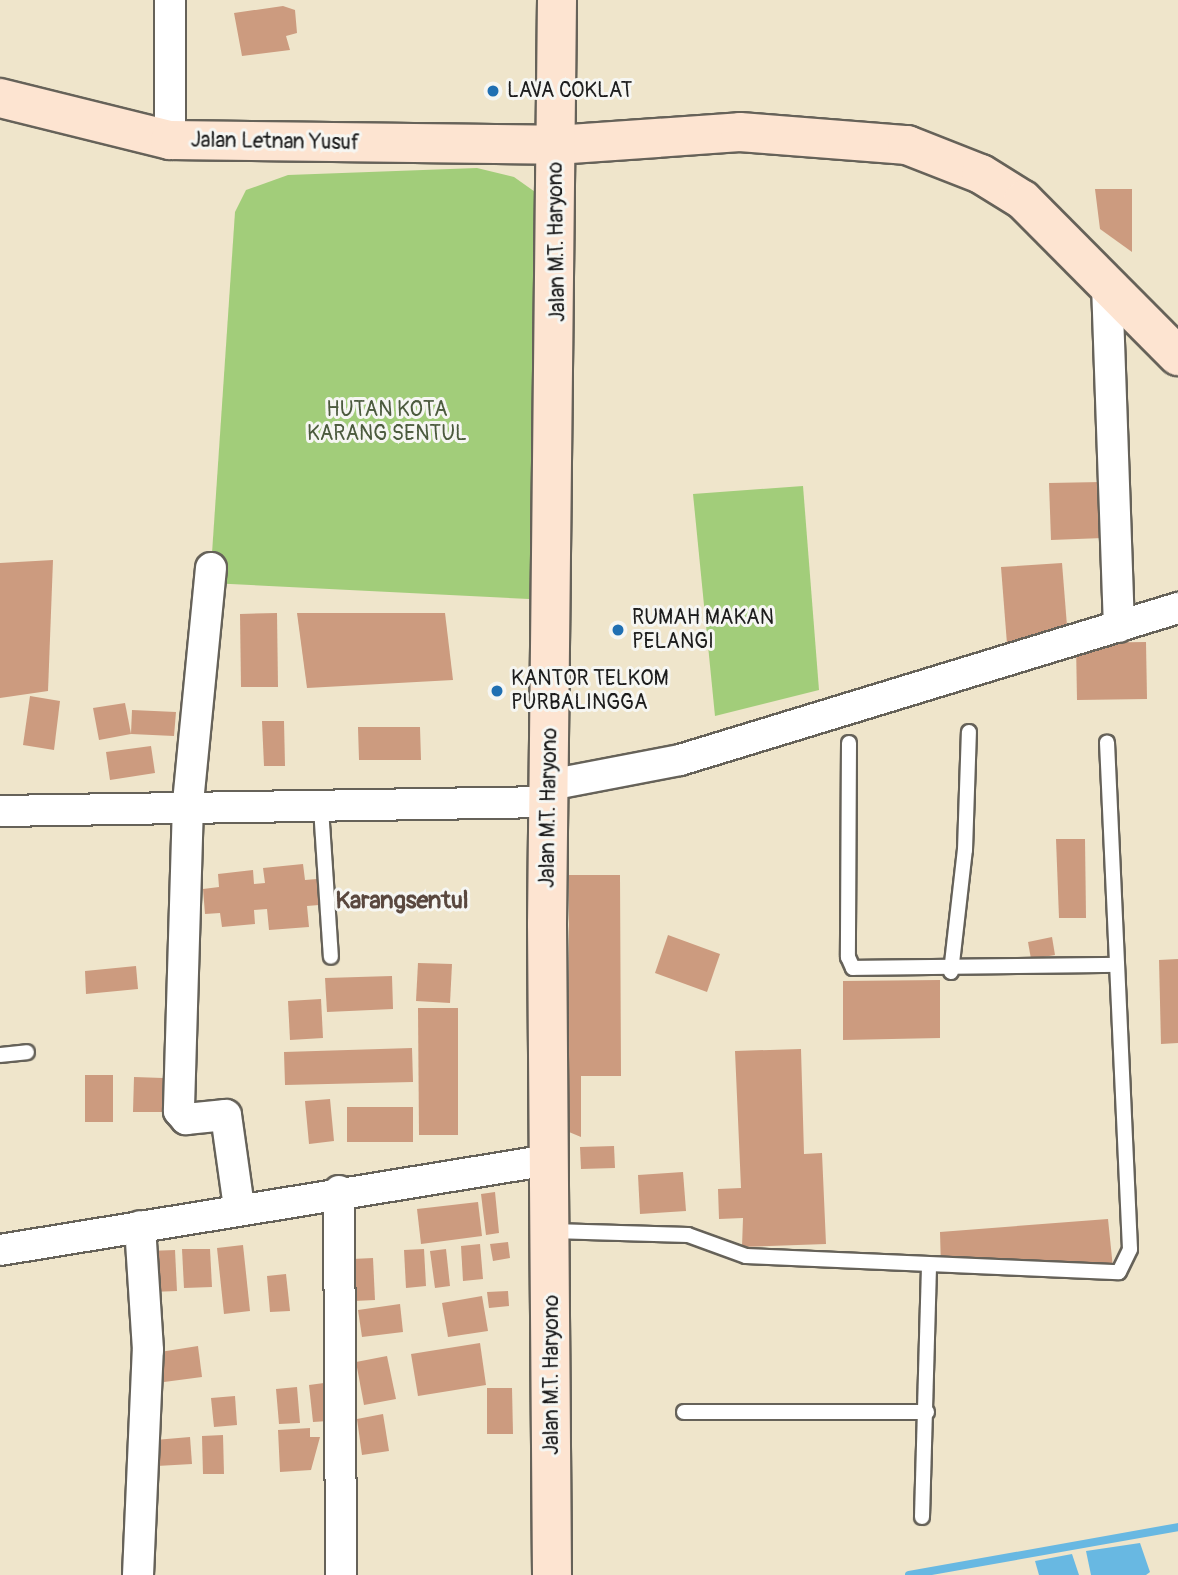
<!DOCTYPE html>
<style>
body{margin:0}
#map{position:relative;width:1178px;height:1575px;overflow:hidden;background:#efe5cb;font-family:Pangolin,sans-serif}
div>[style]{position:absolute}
.green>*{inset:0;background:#a2cd7a}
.water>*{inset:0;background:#68b8e2}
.stream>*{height:8px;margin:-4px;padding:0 4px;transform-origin:4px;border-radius:4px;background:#68b8e2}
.building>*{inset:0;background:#cc9b7f}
.roads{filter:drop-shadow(2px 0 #666259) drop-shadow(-2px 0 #666259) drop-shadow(0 2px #666259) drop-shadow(0 -2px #666259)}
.lane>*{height:14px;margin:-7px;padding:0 7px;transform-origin:7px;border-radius:7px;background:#fff}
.street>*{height:30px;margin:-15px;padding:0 15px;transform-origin:15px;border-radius:15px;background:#fff}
.secondary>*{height:38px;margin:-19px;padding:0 19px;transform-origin:19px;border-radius:19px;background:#fde4d1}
.dots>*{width:19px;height:19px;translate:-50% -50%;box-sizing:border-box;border:4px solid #f6f6f2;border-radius:50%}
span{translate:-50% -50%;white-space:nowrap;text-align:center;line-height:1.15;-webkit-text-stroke:6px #f6f6f2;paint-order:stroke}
.poi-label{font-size:21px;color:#1c1c1c}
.left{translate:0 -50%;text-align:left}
.street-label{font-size:21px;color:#1c1c1c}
.park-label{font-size:21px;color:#4b5a3d}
.quarter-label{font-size:24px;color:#5a483f;font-weight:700}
</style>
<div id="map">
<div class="green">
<div style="clip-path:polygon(477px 168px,514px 177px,538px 194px,550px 600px,210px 583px,235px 212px,246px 190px,288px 175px)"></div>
<div style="clip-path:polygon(803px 486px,819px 690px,715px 716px,693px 494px)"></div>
</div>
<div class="water">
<div style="clip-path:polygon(1140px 1543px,1150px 1572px,1146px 1575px,1091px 1575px,1086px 1551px)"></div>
<div style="clip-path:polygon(1072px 1554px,1079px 1575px,1039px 1575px,1035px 1561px)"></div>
</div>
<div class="stream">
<div style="left:909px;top:1575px;width:273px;rotate:-10.1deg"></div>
</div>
<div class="building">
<div style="clip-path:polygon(283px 6px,295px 10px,297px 33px,286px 36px,290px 50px,242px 56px,234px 13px)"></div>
<div style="clip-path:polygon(1095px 189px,1132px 189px,1132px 252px,1100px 229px)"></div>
<div style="clip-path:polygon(1101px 482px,1103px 538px,1051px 540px,1049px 483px)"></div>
<div style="clip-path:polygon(53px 560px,48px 691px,0 698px,0 563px)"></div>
<div style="clip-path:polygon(1062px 563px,1067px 626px,1007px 644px,1001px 567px)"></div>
<div style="clip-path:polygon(277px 613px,278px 687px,241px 687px,240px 614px)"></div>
<div style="clip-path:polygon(297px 613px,445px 613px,453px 680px,307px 688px)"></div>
<div style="clip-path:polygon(1146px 642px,1147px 699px,1077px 700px,1076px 643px)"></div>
<div style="clip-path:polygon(30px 696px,60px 701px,54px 750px,23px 745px)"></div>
<div style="clip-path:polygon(125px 703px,131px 734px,99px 740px,93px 708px)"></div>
<div style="clip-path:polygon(132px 710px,176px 712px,174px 736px,131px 734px)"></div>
<div style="clip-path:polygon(262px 721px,284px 721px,285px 766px,264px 766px)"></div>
<div style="clip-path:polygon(358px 727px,420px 727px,421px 760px,359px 760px)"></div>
<div style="clip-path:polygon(151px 746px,155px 773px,110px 780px,106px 752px)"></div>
<div style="clip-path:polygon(1056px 839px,1085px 839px,1086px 918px,1059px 918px)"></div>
<div style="clip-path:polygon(303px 864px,305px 880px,317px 879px,319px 905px,307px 906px,309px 927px,269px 930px,267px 909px,254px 910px,255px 924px,222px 927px,220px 913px,205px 914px,203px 889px,219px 887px,218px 874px,253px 870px,254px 884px,265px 883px,263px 868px)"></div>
<div style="clip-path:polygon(569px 875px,620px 875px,621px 1076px,581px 1076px,581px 1137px,569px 1132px)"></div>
<div style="clip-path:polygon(668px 935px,720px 954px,707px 992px,655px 973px)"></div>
<div style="clip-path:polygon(1052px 937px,1055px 955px,1031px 959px,1028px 942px)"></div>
<div style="clip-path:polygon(1178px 959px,1178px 1043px,1161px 1044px,1159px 960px)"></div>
<div style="clip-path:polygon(418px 963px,452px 964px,450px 1003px,416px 1001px)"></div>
<div style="clip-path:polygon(136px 966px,138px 989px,86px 994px,85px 971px)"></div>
<div style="clip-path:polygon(392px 976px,393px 1009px,327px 1012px,325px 978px)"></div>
<div style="clip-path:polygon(940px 980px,940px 1038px,843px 1040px,843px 981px)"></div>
<div style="clip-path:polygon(321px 999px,323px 1038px,290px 1040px,288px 1001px)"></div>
<div style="clip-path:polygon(418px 1008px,458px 1008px,458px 1135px,419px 1135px)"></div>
<div style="clip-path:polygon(412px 1048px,413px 1082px,285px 1085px,284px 1052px)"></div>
<div style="clip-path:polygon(801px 1049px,804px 1154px,822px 1153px,826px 1244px,742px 1247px,743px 1218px,719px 1219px,718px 1189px,741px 1188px,735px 1051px)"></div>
<div style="clip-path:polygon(85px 1075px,113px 1075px,113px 1122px,85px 1122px)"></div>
<div style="clip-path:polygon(134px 1077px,163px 1078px,162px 1112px,133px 1112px)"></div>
<div style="clip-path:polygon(330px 1099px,334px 1141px,309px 1144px,305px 1101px)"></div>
<div style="clip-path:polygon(347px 1107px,413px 1107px,413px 1142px,347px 1142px)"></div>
<div style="clip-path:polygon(614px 1146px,615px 1168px,581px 1169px,580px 1147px)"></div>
<div style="clip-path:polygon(683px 1172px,686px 1211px,640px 1214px,638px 1175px)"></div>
<div style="clip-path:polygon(495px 1192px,499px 1233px,486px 1235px,481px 1194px)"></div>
<div style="clip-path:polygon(478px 1202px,482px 1236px,421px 1244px,417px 1209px)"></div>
<div style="clip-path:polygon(1108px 1219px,1113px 1268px,941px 1268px,940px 1232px)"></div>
<div style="clip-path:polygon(508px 1242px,510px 1258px,493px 1261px,490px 1244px)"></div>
<div style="clip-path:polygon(480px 1244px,483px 1279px,463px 1281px,461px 1246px)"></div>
<div style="clip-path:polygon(243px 1245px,250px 1311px,224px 1314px,217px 1248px)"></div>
<div style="clip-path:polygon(182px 1249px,210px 1249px,212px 1287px,184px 1288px)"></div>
<div style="clip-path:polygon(424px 1249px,426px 1286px,406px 1288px,404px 1250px)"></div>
<div style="clip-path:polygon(446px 1249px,450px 1286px,435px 1288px,430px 1251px)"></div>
<div style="clip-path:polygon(175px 1250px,177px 1291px,151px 1292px,148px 1251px)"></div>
<div style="clip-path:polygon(373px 1258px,375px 1300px,354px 1301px,352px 1259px)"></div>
<div style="clip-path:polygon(286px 1274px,290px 1311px,270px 1312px,267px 1276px)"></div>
<div style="clip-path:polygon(508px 1291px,509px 1306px,489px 1308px,487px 1292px)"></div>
<div style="clip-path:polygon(482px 1296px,488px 1331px,448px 1337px,442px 1303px)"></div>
<div style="clip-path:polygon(400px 1304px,403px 1332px,362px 1337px,358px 1310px)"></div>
<div style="clip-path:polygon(480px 1343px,486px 1385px,418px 1396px,411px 1354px)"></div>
<div style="clip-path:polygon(198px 1346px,202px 1377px,164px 1382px,160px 1352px)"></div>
<div style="clip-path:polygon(387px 1356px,396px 1399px,364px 1405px,356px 1362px)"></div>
<div style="clip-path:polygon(324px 1383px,328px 1421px,313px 1422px,309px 1385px)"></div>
<div style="clip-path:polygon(297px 1387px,300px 1423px,279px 1424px,276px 1389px)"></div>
<div style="clip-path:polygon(487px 1388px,512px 1388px,513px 1434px,487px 1434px)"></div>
<div style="clip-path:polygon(235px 1396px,237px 1425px,214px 1427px,211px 1398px)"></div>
<div style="clip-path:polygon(383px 1414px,389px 1451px,362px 1455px,357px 1419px)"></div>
<div style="clip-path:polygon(310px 1428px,310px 1437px,320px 1437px,311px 1470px,280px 1472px,278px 1430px)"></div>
<div style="clip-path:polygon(223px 1435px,224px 1474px,203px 1474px,202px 1436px)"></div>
<div style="clip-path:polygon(190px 1437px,192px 1464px,157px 1466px,155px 1440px)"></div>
</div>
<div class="roads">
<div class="lane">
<div style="left:849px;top:743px;width:214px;rotate:90.3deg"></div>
<div style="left:848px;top:957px;width:12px;rotate:66deg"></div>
<div style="left:853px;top:968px;width:264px;rotate:-0.7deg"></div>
<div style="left:321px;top:808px;width:149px;rotate:86.2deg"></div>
<div style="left:951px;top:972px;width:123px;rotate:-83.5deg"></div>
<div style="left:965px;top:850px;width:118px;rotate:-88.1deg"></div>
<div style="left:0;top:1055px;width:27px;rotate:-6deg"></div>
<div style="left:552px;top:1231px;width:136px;rotate:1.7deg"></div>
<div style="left:688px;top:1235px;width:62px;rotate:19.9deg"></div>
<div style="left:746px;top:1256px;width:373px;rotate:2.5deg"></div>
<div style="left:1119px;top:1272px;width:25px;rotate:-64deg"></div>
<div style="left:1130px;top:1249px;width:507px;rotate:-92.6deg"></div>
<div style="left:684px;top:1412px;width:243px"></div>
<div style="left:922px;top:1517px;width:248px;rotate:-88.4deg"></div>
</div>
<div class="street">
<div style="left:170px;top:140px;width:140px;rotate:-90deg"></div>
<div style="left:1107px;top:284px;width:343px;rotate:88deg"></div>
<div style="left:211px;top:568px;width:237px;rotate:95.6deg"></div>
<div style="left:188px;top:804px;width:307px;rotate:91.7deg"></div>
<div style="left:179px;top:1111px;width:11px;rotate:49deg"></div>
<div style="left:186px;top:1119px;width:40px;rotate:-5.7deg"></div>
<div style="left:226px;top:1115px;width:93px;rotate:82deg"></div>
<div style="left:550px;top:785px;width:132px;rotate:-10.9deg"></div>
<div style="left:680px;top:760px;width:521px;rotate:-16.97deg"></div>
<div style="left:0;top:811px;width:548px;rotate:-0.94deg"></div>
<div style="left:339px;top:1191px;width:384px;rotate:89.7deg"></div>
<div style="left:0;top:1250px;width:556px;rotate:-9.31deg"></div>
<div style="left:138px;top:1575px;width:225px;rotate:-87.5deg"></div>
<div style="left:148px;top:1350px;width:124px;rotate:-93.7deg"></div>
</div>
<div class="secondary">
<div style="left:0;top:98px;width:175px;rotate:13.9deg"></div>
<div style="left:170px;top:140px;width:386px;rotate:0.7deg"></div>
<div style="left:556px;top:145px;width:184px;rotate:-4deg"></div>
<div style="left:740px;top:132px;width:168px;rotate:4.5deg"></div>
<div style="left:907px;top:145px;width:79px;rotate:21.4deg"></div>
<div style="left:981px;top:174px;width:49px;rotate:31.8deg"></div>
<div style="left:1023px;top:200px;width:220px;rotate:45.2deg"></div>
<div style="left:552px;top:1575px;width:651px;rotate:-90.44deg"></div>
<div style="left:547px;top:924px;width:924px;rotate:-89.38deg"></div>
</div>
</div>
<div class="dots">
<div style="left:493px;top:91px;background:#1f6fb2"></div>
<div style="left:618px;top:630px;background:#1f6fb2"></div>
<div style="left:497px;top:691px;background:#1f6fb2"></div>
</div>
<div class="poi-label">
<span class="left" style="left:507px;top:91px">LAVA COKLAT</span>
<span class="left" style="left:632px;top:630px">RUMAH MAKAN<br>PELANGI</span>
<span class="left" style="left:511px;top:691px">KANTOR TELKOM<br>PURBALINGGA</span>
</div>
<div class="street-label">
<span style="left:275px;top:142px;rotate:1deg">Jalan Letnan Yusuf</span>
<span style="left:557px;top:242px;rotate:-91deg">Jalan M.T. Haryono</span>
<span style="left:549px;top:808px;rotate:-89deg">Jalan M.T. Haryono</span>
<span style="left:552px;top:1375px;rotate:-90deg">Jalan M.T. Haryono</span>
</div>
<div class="park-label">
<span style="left:387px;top:422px">HUTAN KOTA<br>KARANG SENTUL</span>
</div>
<div class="quarter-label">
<span style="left:402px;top:901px">Karangsentul</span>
</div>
</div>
